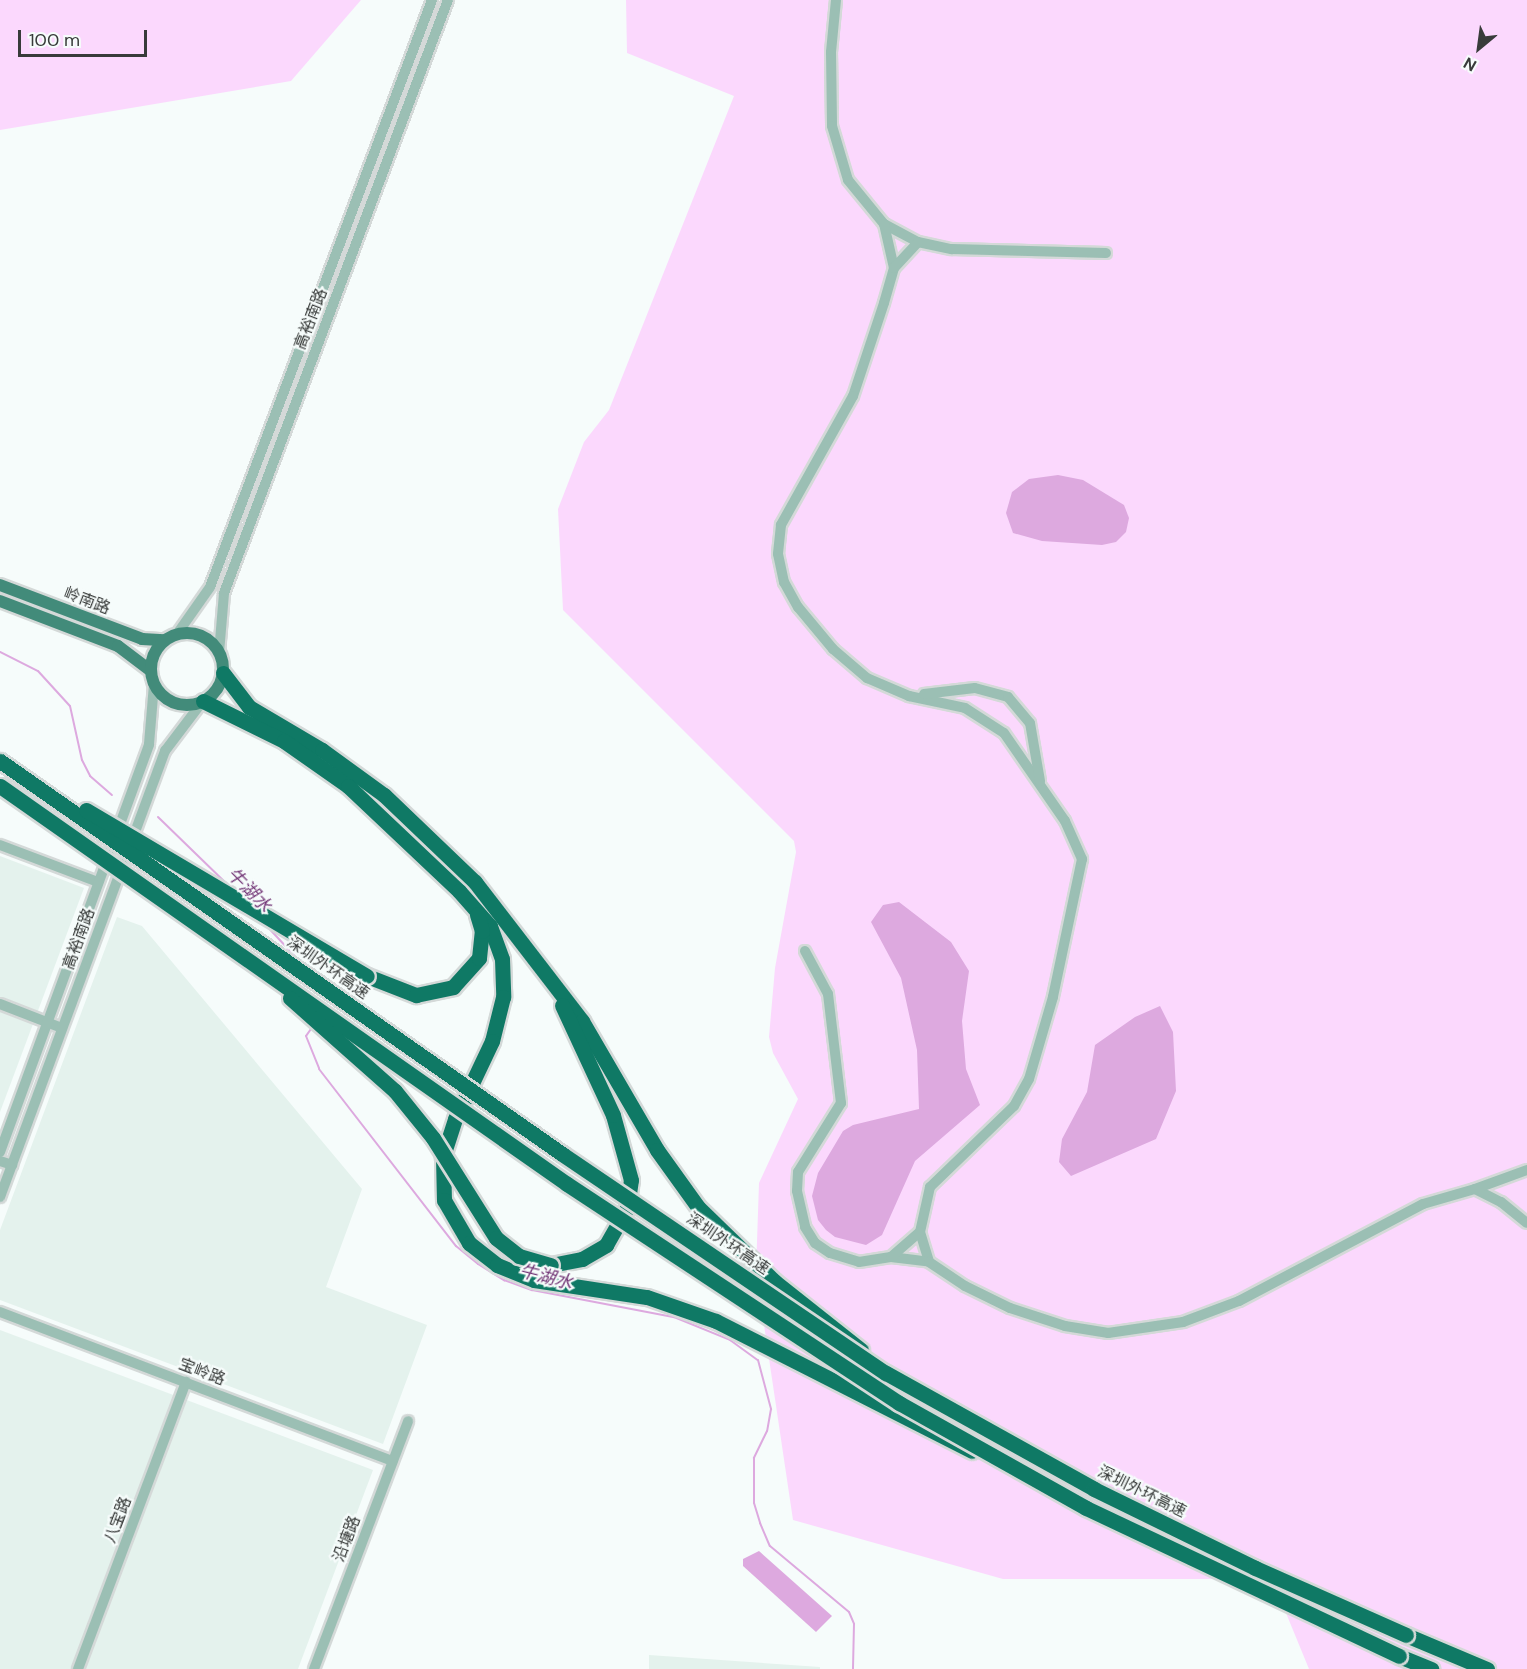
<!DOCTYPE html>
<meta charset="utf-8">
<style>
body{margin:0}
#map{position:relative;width:1527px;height:1669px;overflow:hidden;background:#f6fcfb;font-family:"DM Sans","Noto Sans SC",sans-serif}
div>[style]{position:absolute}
.built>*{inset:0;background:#e4f2ed}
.green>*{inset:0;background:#fbd8fd}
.water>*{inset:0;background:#dda9df}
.stream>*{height:2px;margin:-1px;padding:0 1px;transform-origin:1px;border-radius:1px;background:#dda9df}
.roads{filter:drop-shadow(2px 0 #d4d9d8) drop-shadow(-2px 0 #d4d9d8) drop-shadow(0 2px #d4d9d8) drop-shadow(0 -2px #d4d9d8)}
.minor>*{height:10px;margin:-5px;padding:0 5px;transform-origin:5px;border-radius:5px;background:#9bbfb4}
.major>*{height:12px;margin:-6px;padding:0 6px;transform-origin:6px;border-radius:6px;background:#428b7a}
.major>.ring{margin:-6px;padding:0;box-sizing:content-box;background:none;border:12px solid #428b7a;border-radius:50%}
.highway>*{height:15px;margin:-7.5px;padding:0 7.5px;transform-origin:7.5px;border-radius:7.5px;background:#0f7965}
.bridges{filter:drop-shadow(2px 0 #d4d9d8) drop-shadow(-2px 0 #d4d9d8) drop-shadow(0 2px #d4d9d8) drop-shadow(0 -2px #d4d9d8)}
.highway-bridge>*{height:15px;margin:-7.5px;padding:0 7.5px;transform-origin:7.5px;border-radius:7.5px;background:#0f7965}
span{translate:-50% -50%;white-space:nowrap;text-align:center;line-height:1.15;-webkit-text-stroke:4.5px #f6fcfb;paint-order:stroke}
.street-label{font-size:16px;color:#383b3a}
.water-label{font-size:18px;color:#723576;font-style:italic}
.north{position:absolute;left:1449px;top:18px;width:60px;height:60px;-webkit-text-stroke:4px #f6fcfb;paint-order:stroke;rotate:209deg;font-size:16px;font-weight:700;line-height:24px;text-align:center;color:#383b3a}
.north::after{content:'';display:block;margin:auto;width:21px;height:27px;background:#383b3a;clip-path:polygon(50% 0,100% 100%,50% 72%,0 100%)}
.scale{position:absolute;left:18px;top:30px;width:129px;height:27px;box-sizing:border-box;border:3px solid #383b3a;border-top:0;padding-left:8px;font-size:18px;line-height:21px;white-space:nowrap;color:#383b3a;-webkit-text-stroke:4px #f6fcfb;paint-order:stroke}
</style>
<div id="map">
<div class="built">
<div style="clip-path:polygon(0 856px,84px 888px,0 1112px)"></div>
<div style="clip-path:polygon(117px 917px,142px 926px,362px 1189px,326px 1287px,427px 1325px,383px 1444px,0 1300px,0 1230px)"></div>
<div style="clip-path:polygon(0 1330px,373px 1470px,298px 1669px,0 1669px)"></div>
<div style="clip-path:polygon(649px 1655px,820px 1667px,820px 1669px,649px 1669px)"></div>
</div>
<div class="green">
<div style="clip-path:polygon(0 0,361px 0,291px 81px,0 130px)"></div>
<div style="clip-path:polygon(626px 0,1527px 0,1527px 1669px,1309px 1669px,1272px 1579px,1003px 1579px,793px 1520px,756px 1271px,759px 1183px,798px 1099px,773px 1053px,769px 1037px,775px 968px,796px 852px,794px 841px,563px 610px,558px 509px,584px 442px,609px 410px,734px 96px,627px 53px)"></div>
</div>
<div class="water">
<div style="clip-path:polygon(1058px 475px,1083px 480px,1124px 505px,1129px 518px,1126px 532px,1116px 542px,1102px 545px,1042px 541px,1013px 533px,1006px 513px,1012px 492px,1029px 479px)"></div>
<div style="clip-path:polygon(899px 902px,951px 942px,969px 971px,962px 1021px,966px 1069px,980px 1105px,915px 1161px,882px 1235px,866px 1245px,835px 1237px,826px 1230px,818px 1220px,812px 1196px,818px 1173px,843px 1131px,853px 1125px,919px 1109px,917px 1050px,901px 978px,871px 922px,883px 905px)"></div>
<div style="clip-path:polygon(1160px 1006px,1173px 1032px,1176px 1091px,1156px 1139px,1071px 1176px,1059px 1162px,1062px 1139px,1087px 1092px,1095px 1045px,1135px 1017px)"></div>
<div style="clip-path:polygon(759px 1551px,832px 1616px,816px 1632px,743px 1566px,743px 1559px)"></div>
</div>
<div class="stream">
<div style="left:0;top:652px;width:42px;rotate:26.6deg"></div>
<div style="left:38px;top:671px;width:47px;rotate:47.6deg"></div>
<div style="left:70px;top:706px;width:55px;rotate:77.5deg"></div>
<div style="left:82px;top:760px;width:18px;rotate:63deg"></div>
<div style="left:90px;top:776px;width:29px;rotate:41deg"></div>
<div style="left:158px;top:817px;width:99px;rotate:44.2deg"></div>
<div style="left:264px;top:923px;width:57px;rotate:47.1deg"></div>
<div style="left:313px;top:1026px;width:12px;rotate:125deg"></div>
<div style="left:306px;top:1036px;width:35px;rotate:68deg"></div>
<div style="left:319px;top:1069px;width:224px;rotate:52.3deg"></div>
<div style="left:456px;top:1246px;width:28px;rotate:39deg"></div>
<div style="left:478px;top:1264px;width:31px;rotate:32deg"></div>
<div style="left:504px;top:1280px;width:30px;rotate:20deg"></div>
<div style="left:532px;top:1290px;width:145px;rotate:10.8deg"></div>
<div style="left:674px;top:1317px;width:61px;rotate:22.3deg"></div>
<div style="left:730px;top:1340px;width:34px;rotate:36deg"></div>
<div style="left:758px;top:1360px;width:51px;rotate:75.1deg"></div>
<div style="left:771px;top:1409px;width:22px;rotate:100deg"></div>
<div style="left:767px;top:1431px;width:30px;rotate:116deg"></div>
<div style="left:754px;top:1458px;width:45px;rotate:90deg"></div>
<div style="left:754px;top:1503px;width:21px;rotate:73deg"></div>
<div style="left:760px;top:1523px;width:25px;rotate:67deg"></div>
<div style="left:770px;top:1546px;width:103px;rotate:39.9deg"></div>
<div style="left:849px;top:1612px;width:13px;rotate:67deg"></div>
<div style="left:854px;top:1624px;width:45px;rotate:91.3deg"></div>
</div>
<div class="roads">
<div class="minor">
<div style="left:836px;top:0;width:52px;rotate:95.5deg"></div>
<div style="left:831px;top:52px;width:74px;rotate:89.2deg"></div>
<div style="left:832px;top:126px;width:56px;rotate:73.5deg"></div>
<div style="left:848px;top:180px;width:57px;rotate:50.7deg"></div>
<div style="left:884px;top:224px;width:38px;rotate:28deg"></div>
<div style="left:918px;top:242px;width:35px;rotate:12deg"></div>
<div style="left:952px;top:249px;width:154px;rotate:1.5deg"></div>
<div style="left:884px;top:224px;width:45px;rotate:77.2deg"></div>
<div style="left:894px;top:268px;width:36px;rotate:106deg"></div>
<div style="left:884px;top:303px;width:98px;rotate:108.4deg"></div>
<div style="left:853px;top:396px;width:148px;rotate:119.2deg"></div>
<div style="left:781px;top:525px;width:29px;rotate:96deg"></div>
<div style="left:778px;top:554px;width:29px;rotate:78deg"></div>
<div style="left:784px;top:582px;width:29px;rotate:61deg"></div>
<div style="left:798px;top:607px;width:55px;rotate:50.2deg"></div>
<div style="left:833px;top:649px;width:45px;rotate:40.5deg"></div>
<div style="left:867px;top:678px;width:46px;rotate:23.2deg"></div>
<div style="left:909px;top:696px;width:57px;rotate:12.1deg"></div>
<div style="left:965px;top:708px;width:46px;rotate:32.7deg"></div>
<div style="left:1004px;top:733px;width:107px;rotate:55.3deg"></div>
<div style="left:1065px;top:821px;width:42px;rotate:65.9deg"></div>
<div style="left:1082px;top:859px;width:141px;rotate:101.9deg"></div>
<div style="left:1053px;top:997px;width:85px;rotate:106.3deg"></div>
<div style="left:1029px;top:1079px;width:31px;rotate:119deg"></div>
<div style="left:1014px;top:1106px;width:117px;rotate:136deg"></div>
<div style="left:930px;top:1187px;width:46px;rotate:102.5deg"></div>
<div style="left:920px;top:1232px;width:31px;rotate:73deg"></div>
<div style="left:894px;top:268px;width:35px;rotate:-47deg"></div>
<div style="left:177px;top:634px;width:57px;rotate:-54.9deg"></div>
<div style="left:210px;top:587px;width:628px;rotate:-69.28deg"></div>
<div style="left:219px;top:653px;width:60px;rotate:-85.2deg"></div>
<div style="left:224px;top:593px;width:634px;rotate:-69.31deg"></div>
<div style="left:924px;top:694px;width:51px;rotate:-6.7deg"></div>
<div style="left:975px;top:688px;width:34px;rotate:15deg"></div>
<div style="left:1008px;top:697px;width:34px;rotate:50deg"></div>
<div style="left:1030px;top:723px;width:59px;rotate:80.2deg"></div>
<div style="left:0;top:845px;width:105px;rotate:20.7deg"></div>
<div style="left:805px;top:951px;width:49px;rotate:61.9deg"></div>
<div style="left:828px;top:994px;width:110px;rotate:83.2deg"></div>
<div style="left:841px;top:1103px;width:81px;rotate:121.9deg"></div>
<div style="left:798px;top:1172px;width:19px;rotate:93deg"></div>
<div style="left:797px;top:1191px;width:37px;rotate:77deg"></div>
<div style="left:805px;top:1227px;width:19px;rotate:58deg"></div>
<div style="left:815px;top:1243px;width:18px;rotate:34deg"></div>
<div style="left:830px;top:1253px;width:30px;rotate:17deg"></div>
<div style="left:859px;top:1262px;width:32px;rotate:-9deg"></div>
<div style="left:891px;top:1257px;width:38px;rotate:7deg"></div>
<div style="left:929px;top:1262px;width:43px;rotate:33.7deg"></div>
<div style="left:965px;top:1286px;width:50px;rotate:26.1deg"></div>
<div style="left:1010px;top:1308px;width:58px;rotate:18.1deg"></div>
<div style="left:1065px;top:1326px;width:44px;rotate:9.2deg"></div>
<div style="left:1108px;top:1333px;width:76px;rotate:-8.3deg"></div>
<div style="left:1183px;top:1322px;width:60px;rotate:-20.6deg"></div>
<div style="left:1239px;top:1301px;width:208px;rotate:-27.8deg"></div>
<div style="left:1423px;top:1204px;width:54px;rotate:-16.1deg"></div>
<div style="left:1475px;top:1189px;width:29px;rotate:27deg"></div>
<div style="left:1501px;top:1202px;width:33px;rotate:39deg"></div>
<div style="left:0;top:1004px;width:66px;rotate:21.2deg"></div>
<div style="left:0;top:1152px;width:434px;rotate:-69.9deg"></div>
<div style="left:149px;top:744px;width:59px;rotate:-85.2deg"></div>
<div style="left:0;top:1161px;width:13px;rotate:18deg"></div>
<div style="left:1475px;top:1189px;width:55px;rotate:-20.1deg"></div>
<div style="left:0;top:1197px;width:476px;rotate:-69.7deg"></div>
<div style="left:165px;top:751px;width:63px;rotate:-52.8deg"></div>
<div style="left:891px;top:1257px;width:38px;rotate:-41deg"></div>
<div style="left:0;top:1312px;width:420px;rotate:20.8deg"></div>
<div style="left:78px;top:1669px;width:307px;rotate:-69.4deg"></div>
<div style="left:314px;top:1669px;width:265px;rotate:-69.2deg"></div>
</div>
<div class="major">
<div style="left:0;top:585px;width:152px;rotate:20.8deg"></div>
<div style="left:142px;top:639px;width:22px;rotate:3deg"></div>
<div style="left:0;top:601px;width:126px;rotate:20.9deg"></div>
<div style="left:118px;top:646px;width:41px;rotate:37.1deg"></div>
<div class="ring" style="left:151px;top:633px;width:60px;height:60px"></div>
</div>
<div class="highway">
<div style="left:223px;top:673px;width:43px;rotate:52.6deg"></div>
<div style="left:249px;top:707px;width:85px;rotate:30.5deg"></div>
<div style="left:322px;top:750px;width:77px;rotate:36deg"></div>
<div style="left:384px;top:795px;width:126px;rotate:43.7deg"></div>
<div style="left:475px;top:882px;width:175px;rotate:52.4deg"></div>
<div style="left:582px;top:1021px;width:149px;rotate:59.8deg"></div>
<div style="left:657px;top:1150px;width:70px;rotate:54.3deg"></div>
<div style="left:698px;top:1207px;width:106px;rotate:44.2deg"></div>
<div style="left:774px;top:1281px;width:111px;rotate:38.4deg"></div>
<div style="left:203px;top:701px;width:90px;rotate:26.3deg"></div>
<div style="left:284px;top:741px;width:78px;rotate:35.1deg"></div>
<div style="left:348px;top:786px;width:153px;rotate:43.4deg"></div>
<div style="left:459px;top:891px;width:47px;rotate:48.5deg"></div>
<div style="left:490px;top:926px;width:35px;rotate:70deg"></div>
<div style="left:502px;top:959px;width:38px;rotate:88deg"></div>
<div style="left:503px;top:997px;width:45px;rotate:104deg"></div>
<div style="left:492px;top:1041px;width:86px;rotate:115.4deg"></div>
<div style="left:455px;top:1119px;width:40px;rotate:108deg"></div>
<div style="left:443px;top:1157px;width:43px;rotate:88.7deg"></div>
<div style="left:444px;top:1200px;width:50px;rotate:59.8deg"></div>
<div style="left:469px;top:1243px;width:36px;rotate:38deg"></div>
<div style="left:497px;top:1265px;width:40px;rotate:22deg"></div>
<div style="left:534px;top:1280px;width:114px;rotate:8.6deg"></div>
<div style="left:647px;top:1297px;width:73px;rotate:19.2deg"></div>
<div style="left:716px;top:1321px;width:287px;rotate:26.9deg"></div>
<div style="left:367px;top:976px;width:53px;rotate:21.2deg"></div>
<div style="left:416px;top:995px;width:38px;rotate:-12deg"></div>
<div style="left:453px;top:987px;width:39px;rotate:-48deg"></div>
<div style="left:479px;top:958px;width:27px;rotate:-84deg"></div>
<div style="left:482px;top:931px;width:17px;rotate:-107deg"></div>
<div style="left:551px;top:1265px;width:32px;rotate:-11deg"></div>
<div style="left:582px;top:1259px;width:28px;rotate:-30deg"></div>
<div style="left:606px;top:1245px;width:43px;rotate:-60.4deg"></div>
<div style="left:627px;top:1208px;width:28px;rotate:-82deg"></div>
<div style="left:631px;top:1180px;width:67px;rotate:-105.5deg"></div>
<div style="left:613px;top:1115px;width:121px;rotate:-114.9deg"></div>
<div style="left:1406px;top:1635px;width:88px;rotate:22.8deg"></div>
<div style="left:1399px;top:1656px;width:35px;rotate:22deg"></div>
</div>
</div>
<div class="bridges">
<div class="highway-bridge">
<div style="left:0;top:761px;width:686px;rotate:34.96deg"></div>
<div style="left:562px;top:1154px;width:391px;rotate:34.1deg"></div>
<div style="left:886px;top:1373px;width:238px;rotate:29.1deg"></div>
<div style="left:1094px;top:1489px;width:179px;rotate:26.1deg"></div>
<div style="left:1255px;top:1568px;width:165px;rotate:23.9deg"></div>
<div style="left:0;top:786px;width:693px;rotate:35.07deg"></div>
<div style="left:567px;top:1184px;width:398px;rotate:33.4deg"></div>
<div style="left:899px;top:1403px;width:214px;rotate:29.3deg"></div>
<div style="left:1086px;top:1508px;width:346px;rotate:25.3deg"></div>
<div style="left:86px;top:810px;width:326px;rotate:30.6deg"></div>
<div style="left:290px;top:998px;width:140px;rotate:41.5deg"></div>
<div style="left:395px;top:1091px;width:60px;rotate:51deg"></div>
<div style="left:433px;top:1138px;width:118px;rotate:57.8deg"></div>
<div style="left:496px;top:1238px;width:29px;rotate:38deg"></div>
<div style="left:519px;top:1256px;width:33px;rotate:16deg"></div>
</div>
</div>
<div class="street-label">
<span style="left:311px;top:319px;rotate:-69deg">高裕南路</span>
<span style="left:87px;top:601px;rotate:21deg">岭南路</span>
<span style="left:79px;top:939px;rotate:-70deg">高裕南路</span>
<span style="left:328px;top:968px;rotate:35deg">深圳外环高速</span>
<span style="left:728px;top:1244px;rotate:34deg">深圳外环高速</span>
<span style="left:202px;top:1372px;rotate:21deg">宝岭路</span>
<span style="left:1142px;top:1492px;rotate:26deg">深圳外环高速</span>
<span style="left:118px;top:1520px;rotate:-69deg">八宝路</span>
<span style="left:347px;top:1539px;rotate:-69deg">沿塘路</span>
</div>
<div class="water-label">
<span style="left:249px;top:890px;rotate:45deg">牛湖水</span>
<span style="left:546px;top:1277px;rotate:14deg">牛湖水</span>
</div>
<div class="north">N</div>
<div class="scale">100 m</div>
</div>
